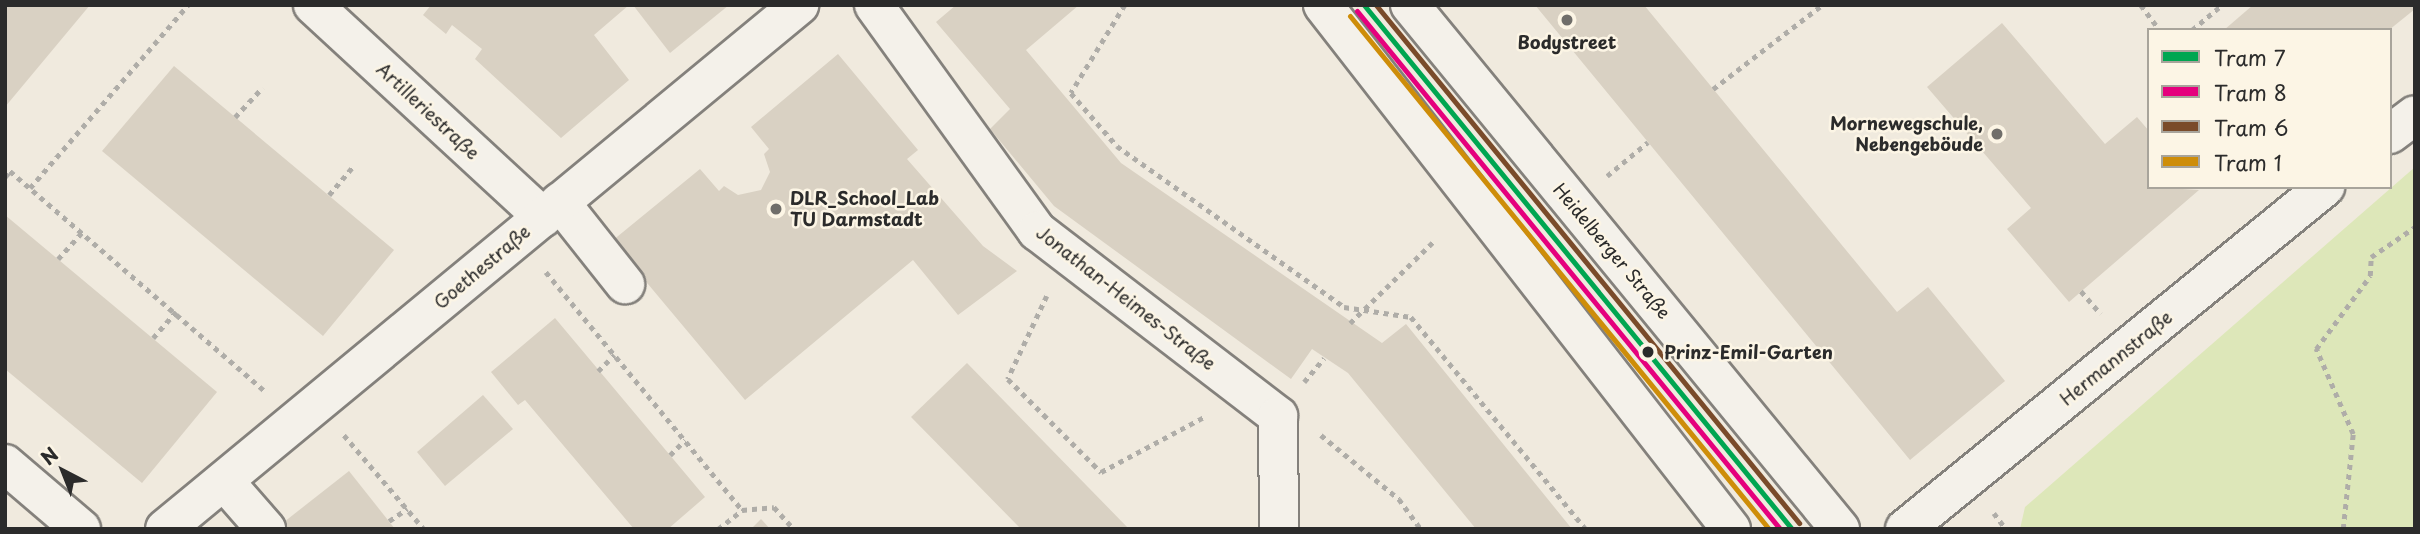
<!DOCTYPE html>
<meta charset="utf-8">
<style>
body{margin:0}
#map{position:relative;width:2420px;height:534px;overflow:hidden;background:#f0eade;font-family:"Playpen Sans",sans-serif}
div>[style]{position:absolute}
.green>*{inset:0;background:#dde7b9}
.building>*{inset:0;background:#d9d1c3}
.path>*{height:4.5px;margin-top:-2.25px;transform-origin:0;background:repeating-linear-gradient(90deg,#afada8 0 5px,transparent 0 10px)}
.roads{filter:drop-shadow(2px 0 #84817c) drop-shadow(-2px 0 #84817c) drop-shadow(0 2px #84817c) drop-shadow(0 -2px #84817c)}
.minor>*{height:38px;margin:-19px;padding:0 19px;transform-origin:19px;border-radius:19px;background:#f4f1ea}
.major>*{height:38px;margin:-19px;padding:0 19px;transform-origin:19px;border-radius:19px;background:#f4f1ea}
.tram-1>*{height:5px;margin:-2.5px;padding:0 2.5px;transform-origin:2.5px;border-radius:2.5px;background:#00a651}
.tram-2>*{height:5px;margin:-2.5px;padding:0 2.5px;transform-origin:2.5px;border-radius:2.5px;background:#e5007d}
.tram-3>*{height:5px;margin:-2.5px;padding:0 2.5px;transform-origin:2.5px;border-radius:2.5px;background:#7a4b2a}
.tram-4>*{height:5px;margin:-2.5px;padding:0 2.5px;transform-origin:2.5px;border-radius:2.5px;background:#ce8d09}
.dots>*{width:19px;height:19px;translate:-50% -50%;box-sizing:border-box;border:4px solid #fcf5e5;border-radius:50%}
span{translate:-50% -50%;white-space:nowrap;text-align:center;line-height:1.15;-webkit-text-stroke:5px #fcf5e5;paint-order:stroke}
.poi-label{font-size:18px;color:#2b2b2b;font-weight:700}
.right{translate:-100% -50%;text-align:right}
.left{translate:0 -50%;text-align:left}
.street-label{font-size:18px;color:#2b2b2b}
.stop-label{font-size:18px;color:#2b2b2b;font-weight:700}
.frame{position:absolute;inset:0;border:7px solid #2b2b2b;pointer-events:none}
.legend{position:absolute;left:2147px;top:28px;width:245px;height:161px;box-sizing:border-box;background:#fcf5e5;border:2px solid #a8a49b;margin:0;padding:9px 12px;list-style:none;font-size:21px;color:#2b2b2b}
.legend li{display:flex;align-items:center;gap:14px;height:35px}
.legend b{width:35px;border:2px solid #a8a49b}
.north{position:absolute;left:28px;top:436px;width:70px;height:70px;-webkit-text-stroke:5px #fcf5e5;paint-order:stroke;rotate:318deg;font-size:19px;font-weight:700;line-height:28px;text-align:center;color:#2b2b2b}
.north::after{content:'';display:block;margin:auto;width:24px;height:32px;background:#2b2b2b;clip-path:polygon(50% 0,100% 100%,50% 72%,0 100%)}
</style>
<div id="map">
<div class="green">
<div style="clip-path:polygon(2415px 167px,2415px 529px,2020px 529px,2025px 507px)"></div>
</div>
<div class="building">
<div style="clip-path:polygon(5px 5px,90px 5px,5px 107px)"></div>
<div style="clip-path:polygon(431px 5px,629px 5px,594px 35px,629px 80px,561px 138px,475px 59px,482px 49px,452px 25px,446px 34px,423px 15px)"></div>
<div style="clip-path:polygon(633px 5px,729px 5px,670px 53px)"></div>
<div style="clip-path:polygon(956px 5px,1079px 5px,1026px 50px,1121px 163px,1382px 343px,1406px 324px,1572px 529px,1476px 529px,1348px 373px,1312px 349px,1291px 379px,1054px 206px,990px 129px,1010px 109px,936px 22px)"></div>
<div style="clip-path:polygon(1535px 5px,1644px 5px,1897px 312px,1928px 287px,2005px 381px,1910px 460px)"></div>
<div style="clip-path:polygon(2253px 5px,2412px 5px,2415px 9px,2389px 30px,2224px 30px)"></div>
<div style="clip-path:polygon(2002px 23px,2105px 144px,2137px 117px,2149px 131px,2149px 187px,2199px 190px,2069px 302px,2007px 229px,2031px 208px,1927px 87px)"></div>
<div style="clip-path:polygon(838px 54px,918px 150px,907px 159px,983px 246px,1017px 271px,958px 315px,913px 260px,745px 400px,612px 241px,700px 169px,719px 191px,724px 186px,738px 195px,761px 190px,770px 172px,764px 154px,769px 149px,751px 127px)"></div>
<div style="clip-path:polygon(174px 66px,394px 250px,323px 336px,102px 151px)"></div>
<div style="clip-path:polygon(5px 215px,217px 392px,142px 483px,5px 369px)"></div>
<div style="clip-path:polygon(555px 318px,705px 497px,668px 529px,634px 529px,525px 400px,518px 405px,491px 372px)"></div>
<div style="clip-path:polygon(967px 363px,1129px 529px,1021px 529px,911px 417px)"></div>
<div style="clip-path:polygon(483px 395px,513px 429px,445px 486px,417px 452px)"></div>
<div style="clip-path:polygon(349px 471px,395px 529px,289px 529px,284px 522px)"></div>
<div style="clip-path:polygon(761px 519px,770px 529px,751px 529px)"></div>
</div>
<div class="path">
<div style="left:1125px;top:5px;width:103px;rotate:121.5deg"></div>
<div style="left:1071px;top:93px;width:70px;rotate:49deg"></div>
<div style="left:1117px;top:146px;width:278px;rotate:35.3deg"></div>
<div style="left:1344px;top:307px;width:68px;rotate:8.5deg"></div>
<div style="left:1411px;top:317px;width:275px;rotate:50.5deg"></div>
<div style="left:2141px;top:5px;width:31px;rotate:53deg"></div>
<div style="left:2192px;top:30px;width:39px;rotate:-40deg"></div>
<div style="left:1713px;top:89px;width:138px;rotate:-37.6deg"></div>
<div style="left:235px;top:117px;width:40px;rotate:-47deg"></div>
<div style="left:1607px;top:176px;width:53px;rotate:-39.7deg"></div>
<div style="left:5px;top:177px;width:8px;rotate:-50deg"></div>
<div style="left:10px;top:171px;width:335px;rotate:40.8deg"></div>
<div style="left:30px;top:188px;width:242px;rotate:-49.2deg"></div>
<div style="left:329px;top:195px;width:38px;rotate:-50deg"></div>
<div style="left:58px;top:259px;width:36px;rotate:-48deg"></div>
<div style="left:546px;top:272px;width:308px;rotate:50.5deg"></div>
<div style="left:742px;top:510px;width:32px;rotate:-5deg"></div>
<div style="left:774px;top:507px;width:30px;rotate:48deg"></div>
<div style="left:2081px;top:291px;width:30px;rotate:49deg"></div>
<div style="left:1047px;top:296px;width:92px;rotate:115.2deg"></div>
<div style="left:1008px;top:379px;width:132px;rotate:45deg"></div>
<div style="left:1101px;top:472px;width:117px;rotate:-28.1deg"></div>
<div style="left:1350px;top:323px;width:119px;rotate:-44.3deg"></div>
<div style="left:153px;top:338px;width:35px;rotate:-49deg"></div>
<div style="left:598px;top:371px;width:23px;rotate:-45deg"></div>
<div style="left:1304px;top:382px;width:31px;rotate:-50deg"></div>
<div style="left:344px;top:435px;width:123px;rotate:49.6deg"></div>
<div style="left:1321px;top:435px;width:101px;rotate:39.4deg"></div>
<div style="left:1399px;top:499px;width:37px;rotate:54deg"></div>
<div style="left:670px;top:455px;width:21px;rotate:-45deg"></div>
<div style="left:1994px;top:513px;width:20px;rotate:53deg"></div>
<div style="left:389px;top:521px;width:22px;rotate:-34deg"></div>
<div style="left:718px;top:529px;width:31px;rotate:-38deg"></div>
<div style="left:2343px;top:529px;width:96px;rotate:-84deg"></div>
<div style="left:2353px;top:434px;width:93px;rotate:-113.5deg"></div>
<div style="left:2316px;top:349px;width:91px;rotate:-53.5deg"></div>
<div style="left:2370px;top:276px;width:19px;rotate:-87deg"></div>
<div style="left:2371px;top:257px;width:53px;rotate:-34.3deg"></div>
</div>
<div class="roads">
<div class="minor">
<div style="left:313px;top:5px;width:313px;rotate:42.7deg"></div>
<div style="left:874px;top:5px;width:279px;rotate:54.2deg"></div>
<div style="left:1037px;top:231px;width:304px;rotate:37.5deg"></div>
<div style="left:1278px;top:416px;width:113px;rotate:89.5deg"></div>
<div style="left:2390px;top:134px;width:31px;rotate:-37deg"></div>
<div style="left:560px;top:202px;width:105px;rotate:51.6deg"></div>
<div style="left:5px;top:464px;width:100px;rotate:40.5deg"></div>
<div style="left:224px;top:481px;width:64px;rotate:48.8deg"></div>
<div style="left:165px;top:529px;width:823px;rotate:-39.57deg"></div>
<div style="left:1905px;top:529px;width:542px;rotate:-39.16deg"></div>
</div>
<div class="major">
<div style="left:1323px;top:5px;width:664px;rotate:52.09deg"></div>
<div style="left:1410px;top:5px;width:678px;rotate:50.63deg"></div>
</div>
</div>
<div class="tram-1">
<div style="left:1364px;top:5px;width:677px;rotate:50.76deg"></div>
</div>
<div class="tram-2">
<div style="left:1357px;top:11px;width:669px;rotate:50.76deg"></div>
</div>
<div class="tram-3">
<div style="left:1376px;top:5px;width:669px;rotate:50.76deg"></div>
</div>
<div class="tram-4">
<div style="left:1350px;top:16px;width:662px;rotate:50.76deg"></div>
</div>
<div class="dots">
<div style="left:1567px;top:20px;background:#706e6a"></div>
<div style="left:1997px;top:134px;background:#706e6a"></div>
<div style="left:776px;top:209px;background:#706e6a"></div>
<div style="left:1648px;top:352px;background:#2b2b2b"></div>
</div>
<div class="poi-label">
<span style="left:1567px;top:42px">Bodystreet</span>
<span class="right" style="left:1983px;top:134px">Mornewegschule,<br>Nebengeböude</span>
<span class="left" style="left:790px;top:209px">DLR_School_Lab<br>TU Darmstadt</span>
</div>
<div class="street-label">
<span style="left:428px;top:111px;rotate:43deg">Artilleriestraße</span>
<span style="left:1612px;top:251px;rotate:50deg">Heidelberger Straße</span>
<span style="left:482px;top:267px;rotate:-40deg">Goethestraße</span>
<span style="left:1126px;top:298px;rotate:38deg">Jonathan-Heimes-Straße</span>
<span style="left:2116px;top:358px;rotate:-39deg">Hermannstraße</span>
</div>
<div class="stop-label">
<span class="left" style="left:1664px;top:352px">Prinz-Emil-Garten</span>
</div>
<div class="frame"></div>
<ul class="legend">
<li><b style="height:9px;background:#00a651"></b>Tram 7</li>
<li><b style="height:9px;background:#e5007d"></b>Tram 8</li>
<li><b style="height:9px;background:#7a4b2a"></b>Tram 6</li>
<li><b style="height:9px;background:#ce8d09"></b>Tram 1</li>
</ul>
<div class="north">N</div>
</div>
